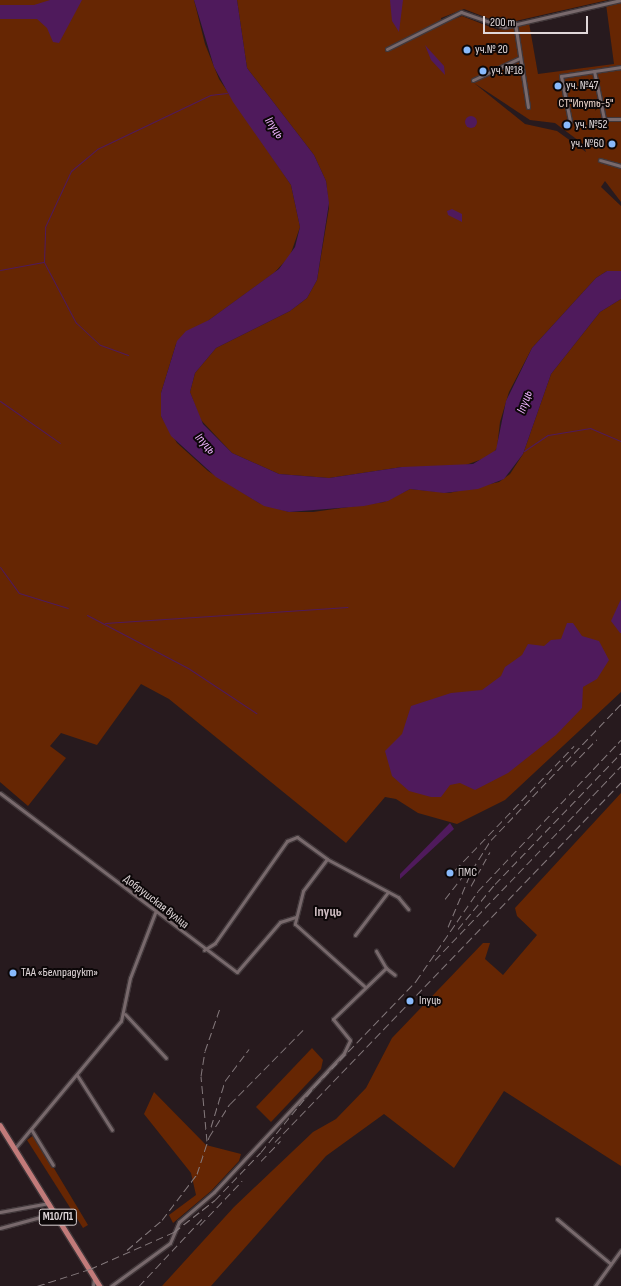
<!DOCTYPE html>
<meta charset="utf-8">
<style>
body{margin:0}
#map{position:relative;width:621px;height:1286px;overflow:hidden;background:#271a1e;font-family:"Sofia Sans Condensed",sans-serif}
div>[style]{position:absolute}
.green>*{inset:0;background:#662603}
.water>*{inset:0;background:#4f1a5c}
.round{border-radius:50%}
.stream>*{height:1px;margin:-0.5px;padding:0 0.5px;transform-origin:0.5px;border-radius:0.5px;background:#4f1a5c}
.roads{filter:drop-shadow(1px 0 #41373a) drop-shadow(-1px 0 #41373a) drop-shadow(0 1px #41373a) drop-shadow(0 -1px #41373a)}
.minor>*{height:3px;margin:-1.5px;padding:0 1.5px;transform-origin:1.5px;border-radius:1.5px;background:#78696c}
.primary>*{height:4.5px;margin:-2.25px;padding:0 2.25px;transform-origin:2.25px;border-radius:2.25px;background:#c27b7a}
.rail>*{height:1px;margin-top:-0.5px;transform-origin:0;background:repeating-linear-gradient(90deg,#857a7d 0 8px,transparent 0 12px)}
.dots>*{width:11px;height:11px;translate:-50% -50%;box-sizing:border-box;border:2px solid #0c0708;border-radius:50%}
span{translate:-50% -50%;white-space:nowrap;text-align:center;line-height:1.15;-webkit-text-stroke:4px #0c0708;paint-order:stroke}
.shield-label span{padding:1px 3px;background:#0c0708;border:1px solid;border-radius:3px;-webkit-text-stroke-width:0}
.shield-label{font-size:11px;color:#e0d7d9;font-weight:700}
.poi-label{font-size:12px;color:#e0d7d9}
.left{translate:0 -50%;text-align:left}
.right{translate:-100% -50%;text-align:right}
.park-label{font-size:12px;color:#f0d8ce}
.street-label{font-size:12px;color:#e0d7d9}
.water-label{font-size:13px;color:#efb3fe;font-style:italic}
.quarter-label{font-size:14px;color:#cebcc1;font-weight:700}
.scale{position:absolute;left:483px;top:16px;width:105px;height:18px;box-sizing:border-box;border:2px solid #e0d7d9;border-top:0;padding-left:5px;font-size:12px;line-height:14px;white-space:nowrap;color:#e0d7d9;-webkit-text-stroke:3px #0c0708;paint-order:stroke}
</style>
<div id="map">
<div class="green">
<div style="clip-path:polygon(0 0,194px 0,205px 44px,219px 79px,291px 185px,300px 227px,290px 256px,274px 273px,176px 344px,161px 393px,161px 416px,177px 443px,208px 471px,259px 503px,289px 512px,313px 512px,384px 502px,410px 489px,449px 493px,499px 482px,510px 474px,523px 454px,551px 374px,600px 312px,621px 299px,621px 692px,505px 800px,457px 824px,418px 813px,396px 799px,385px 797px,346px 843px,169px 699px,141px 684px,97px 745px,61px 733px,50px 746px,66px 758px,28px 806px,0 782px)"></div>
<div style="clip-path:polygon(evenodd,237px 0,608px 0,503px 24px,464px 9px,441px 18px,441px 24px,462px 16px,498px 30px,529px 23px,538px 74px,614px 64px,606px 4px,621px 1px,621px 202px,605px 181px,601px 187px,621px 206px,621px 271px,607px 271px,596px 278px,532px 348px,509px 392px,500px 422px,497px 448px,491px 456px,460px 467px,402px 467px,329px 478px,279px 474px,232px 453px,200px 419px,190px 392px,195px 373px,216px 348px,290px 311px,307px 298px,317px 280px,329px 208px,326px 181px,314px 155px,247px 68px,237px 0,474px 83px,530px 120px,555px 123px,583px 144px,586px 152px,557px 131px,525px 124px,474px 83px)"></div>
<div style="clip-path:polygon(621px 793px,621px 1166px,504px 1091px,454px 1168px,384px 1114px,326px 1156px,211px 1286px,162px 1286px,234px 1207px,313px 1132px,336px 1119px,366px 1088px,392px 1038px,483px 943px,490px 943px,485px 959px,503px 975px,537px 935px,517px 916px,515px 908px)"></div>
<div style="clip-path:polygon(312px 1048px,323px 1060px,321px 1069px,271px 1122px,256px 1107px)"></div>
<div style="clip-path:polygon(154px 1092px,206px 1145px,241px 1154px,239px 1161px,211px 1191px,173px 1223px,169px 1215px,196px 1195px,191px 1173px,144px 1114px)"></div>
<div style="clip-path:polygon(34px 1135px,88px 1225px,83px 1228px,27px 1140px)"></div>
</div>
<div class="water">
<div style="clip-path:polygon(50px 0,82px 0,59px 43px,53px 42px,47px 28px,37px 19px,0 19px,0 5px,34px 5px)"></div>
<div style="clip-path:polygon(194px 0,237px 0,247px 68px,314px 155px,326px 181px,329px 203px,317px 280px,307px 298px,290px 311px,216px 348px,195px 373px,190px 392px,203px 424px,232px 453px,279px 474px,329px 478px,402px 467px,473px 464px,496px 450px,506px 401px,532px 348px,596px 278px,607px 271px,621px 271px,621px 299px,600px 312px,551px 374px,523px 454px,504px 479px,478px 489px,444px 493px,410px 489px,388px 501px,364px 506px,289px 512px,264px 506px,216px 477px,171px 436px,161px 416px,161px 393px,177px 341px,186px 331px,209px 320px,279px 269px,295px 247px,300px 227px,291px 185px,233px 102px,214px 67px)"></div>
<div style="clip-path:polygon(390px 0,403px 0,399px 32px,392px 21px)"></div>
<div style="clip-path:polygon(425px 45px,444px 66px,445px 75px,431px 60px)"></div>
<div class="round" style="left:465px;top:116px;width:12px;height:12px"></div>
<div style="clip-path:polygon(452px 209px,462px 214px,462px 222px,448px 215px,447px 211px)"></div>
<div style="clip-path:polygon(621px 599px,621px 633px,620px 633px,611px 621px)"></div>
<div style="clip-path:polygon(567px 623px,573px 623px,582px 636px,599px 641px,609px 660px,597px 679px,583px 687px,582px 708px,556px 735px,508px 773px,475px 790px,460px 783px,450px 785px,441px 797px,431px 797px,409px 791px,392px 776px,385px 751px,402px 734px,411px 706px,451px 693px,482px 690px,501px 676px,505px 667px,522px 655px,528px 644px,544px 646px,551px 640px,561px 639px)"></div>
<div style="clip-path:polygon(450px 823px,454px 829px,400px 879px,400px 874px)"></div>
</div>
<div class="stream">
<div style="left:0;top:270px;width:44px;rotate:-10.5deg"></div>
<div style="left:128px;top:355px;width:30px;rotate:-160deg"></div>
<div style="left:100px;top:345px;width:33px;rotate:-137deg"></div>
<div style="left:76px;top:323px;width:69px;rotate:-117.7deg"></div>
<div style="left:44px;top:262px;width:35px;rotate:-88deg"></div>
<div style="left:45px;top:227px;width:62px;rotate:-65.1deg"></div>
<div style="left:71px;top:171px;width:34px;rotate:-40deg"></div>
<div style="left:97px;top:149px;width:125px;rotate:-25.5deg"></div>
<div style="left:210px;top:95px;width:17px;rotate:-7deg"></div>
<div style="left:0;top:401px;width:73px;rotate:35deg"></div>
<div style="left:524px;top:451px;width:29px;rotate:-34deg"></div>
<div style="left:548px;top:435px;width:43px;rotate:-9.5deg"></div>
<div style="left:590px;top:428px;width:34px;rotate:23deg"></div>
<div style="left:0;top:567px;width:32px;rotate:54deg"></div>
<div style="left:19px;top:593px;width:51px;rotate:17deg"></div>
<div style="left:87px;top:615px;width:114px;rotate:27.7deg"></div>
<div style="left:188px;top:668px;width:82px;rotate:33.5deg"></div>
<div style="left:105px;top:623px;width:243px;rotate:-3.8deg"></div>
</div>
<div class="roads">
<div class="minor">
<div style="left:515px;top:23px;width:85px;rotate:81.2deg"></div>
<div style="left:387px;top:49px;width:83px;rotate:-26.6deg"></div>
<div style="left:461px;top:12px;width:46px;rotate:19.2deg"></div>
<div style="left:504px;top:27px;width:120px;rotate:-13deg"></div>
<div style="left:594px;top:71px;width:49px;rotate:78.2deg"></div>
<div style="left:604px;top:119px;width:17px"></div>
<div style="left:473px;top:80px;width:52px;rotate:-25.1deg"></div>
<div style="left:570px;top:121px;width:46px;rotate:-101.3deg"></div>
<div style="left:561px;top:76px;width:61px;rotate:-8.5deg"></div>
<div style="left:600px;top:160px;width:22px;rotate:16deg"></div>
<div style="left:0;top:793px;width:297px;rotate:37.1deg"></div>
<div style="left:237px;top:972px;width:66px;rotate:-49.3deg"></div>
<div style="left:280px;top:922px;width:16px;rotate:-18deg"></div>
<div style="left:327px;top:859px;width:81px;rotate:28.2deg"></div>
<div style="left:398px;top:897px;width:16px;rotate:50deg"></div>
<div style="left:355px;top:935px;width:54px;rotate:-52.5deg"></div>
<div style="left:204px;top:950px;width:13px;rotate:-32deg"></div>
<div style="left:215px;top:943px;width:125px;rotate:-54.8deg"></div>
<div style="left:287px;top:841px;width:11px;rotate:-22deg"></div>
<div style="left:297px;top:837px;width:37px;rotate:36deg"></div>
<div style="left:327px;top:859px;width:40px;rotate:127deg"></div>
<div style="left:303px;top:891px;width:34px;rotate:104deg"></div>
<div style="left:295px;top:924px;width:93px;rotate:41.9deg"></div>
<div style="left:386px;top:968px;width:11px;rotate:38deg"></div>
<div style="left:125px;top:1014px;width:60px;rotate:47deg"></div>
<div style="left:77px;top:1075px;width:65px;rotate:57.5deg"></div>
<div style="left:31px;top:1129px;width:42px;rotate:58.6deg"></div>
<div style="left:15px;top:1148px;width:165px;rotate:-50.2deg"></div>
<div style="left:121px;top:1021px;width:44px;rotate:-78.2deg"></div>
<div style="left:130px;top:978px;width:70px;rotate:-69deg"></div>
<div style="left:0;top:1212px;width:50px;rotate:-10.4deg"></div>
<div style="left:557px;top:1219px;width:70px;rotate:39.8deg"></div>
<div style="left:0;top:1228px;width:57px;rotate:-15.3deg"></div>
<div style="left:93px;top:1286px;width:8px;rotate:-83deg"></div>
<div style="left:111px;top:1286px;width:73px;rotate:-36.1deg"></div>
<div style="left:170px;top:1243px;width:23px;rotate:-67deg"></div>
<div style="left:179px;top:1222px;width:46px;rotate:-40.6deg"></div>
<div style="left:214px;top:1192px;width:190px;rotate:-46.9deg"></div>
<div style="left:344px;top:1053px;width:14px;rotate:-65deg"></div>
<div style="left:350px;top:1040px;width:27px;rotate:-129deg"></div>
<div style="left:333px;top:1019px;width:74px;rotate:-43.9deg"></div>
<div style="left:386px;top:968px;width:20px;rotate:-120deg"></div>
<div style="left:595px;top:1286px;width:44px;rotate:-54.2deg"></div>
</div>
<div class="primary">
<div style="left:0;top:1125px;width:190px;rotate:58.2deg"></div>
</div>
</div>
<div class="rail">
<div style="left:571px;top:766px;width:37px;rotate:-46deg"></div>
<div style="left:455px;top:870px;width:172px;rotate:-46.2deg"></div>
<div style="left:471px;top:886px;width:39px;rotate:-61deg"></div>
<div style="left:445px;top:899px;width:39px;rotate:-52deg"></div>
<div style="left:448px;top:927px;width:62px;rotate:-67.2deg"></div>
<div style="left:472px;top:870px;width:36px;rotate:-58deg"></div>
<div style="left:491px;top:840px;width:188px;rotate:-46.3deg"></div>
<div style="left:458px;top:929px;width:58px;rotate:-50.6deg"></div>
<div style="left:495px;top:884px;width:182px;rotate:-46.1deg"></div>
<div style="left:435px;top:960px;width:269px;rotate:-46.2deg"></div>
<div style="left:211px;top:1127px;width:48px;rotate:-73.1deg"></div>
<div style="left:225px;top:1081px;width:40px;rotate:-53deg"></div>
<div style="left:207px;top:1141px;width:65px;rotate:-95.3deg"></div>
<div style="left:201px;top:1076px;width:25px;rotate:-81deg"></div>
<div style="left:205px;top:1051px;width:46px;rotate:-70.8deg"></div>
<div style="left:275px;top:1142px;width:499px;rotate:-46.1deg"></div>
<div style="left:261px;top:1161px;width:28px;rotate:-46deg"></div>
<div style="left:200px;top:1225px;width:61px;rotate:-46.3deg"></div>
<div style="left:127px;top:1250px;width:46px;rotate:-40.6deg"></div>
<div style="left:162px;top:1220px;width:58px;rotate:-52.7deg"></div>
<div style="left:197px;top:1174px;width:39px;rotate:-72deg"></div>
<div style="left:209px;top:1137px;width:39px;rotate:-58deg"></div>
<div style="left:230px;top:1104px;width:105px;rotate:-45.4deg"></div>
<div style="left:37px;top:1286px;width:56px;rotate:-17.8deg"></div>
<div style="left:90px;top:1269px;width:92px;rotate:-23.8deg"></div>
<div style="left:174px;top:1232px;width:52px;rotate:-38deg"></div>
<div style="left:215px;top:1200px;width:66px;rotate:-46.2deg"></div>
<div style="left:261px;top:1152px;width:85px;rotate:-50.7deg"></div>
<div style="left:315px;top:1086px;width:146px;rotate:-46.1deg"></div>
<div style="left:416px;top:981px;width:109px;rotate:-55.4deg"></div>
<div style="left:478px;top:891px;width:208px;rotate:-46.6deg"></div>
<div style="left:139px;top:1286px;width:92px;rotate:-46.8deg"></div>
</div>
<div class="dots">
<div style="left:467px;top:50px;background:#89bafc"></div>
<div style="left:483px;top:71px;background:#89bafc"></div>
<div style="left:558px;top:86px;background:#89bafc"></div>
<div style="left:567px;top:125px;background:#89bafc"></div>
<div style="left:612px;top:144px;background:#89bafc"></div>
<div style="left:450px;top:873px;background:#89bafc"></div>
<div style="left:13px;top:973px;background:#89bafc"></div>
<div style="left:410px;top:1001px;background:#89bafc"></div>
</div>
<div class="shield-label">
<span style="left:58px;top:1217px">М10/П1</span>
</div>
<div class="poi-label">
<span class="left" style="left:475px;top:50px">уч.№ 20</span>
<span class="left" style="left:491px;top:71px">уч. №18</span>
<span class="left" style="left:566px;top:86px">уч. №47</span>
<span class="left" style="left:575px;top:125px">уч. №52</span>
<span class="right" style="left:604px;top:144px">уч. №60</span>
<span class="left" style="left:458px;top:873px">ПМС</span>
<span class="left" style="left:21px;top:973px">ТАА «Белпрадукт»</span>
<span class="left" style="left:419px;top:1001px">Іпуць</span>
</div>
<div class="park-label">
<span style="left:586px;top:104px">СТ"Ипуть-5"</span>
</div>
<div class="street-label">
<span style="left:156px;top:902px;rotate:38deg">Добрушская вуліца</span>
</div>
<div class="water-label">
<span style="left:274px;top:128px;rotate:55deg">Іпуць</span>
<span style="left:525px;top:402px;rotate:-70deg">Іпуць</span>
<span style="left:205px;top:444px;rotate:48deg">Іпуць</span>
</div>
<div class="quarter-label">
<span style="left:328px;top:912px">Іпуць</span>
</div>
<div class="scale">200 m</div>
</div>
